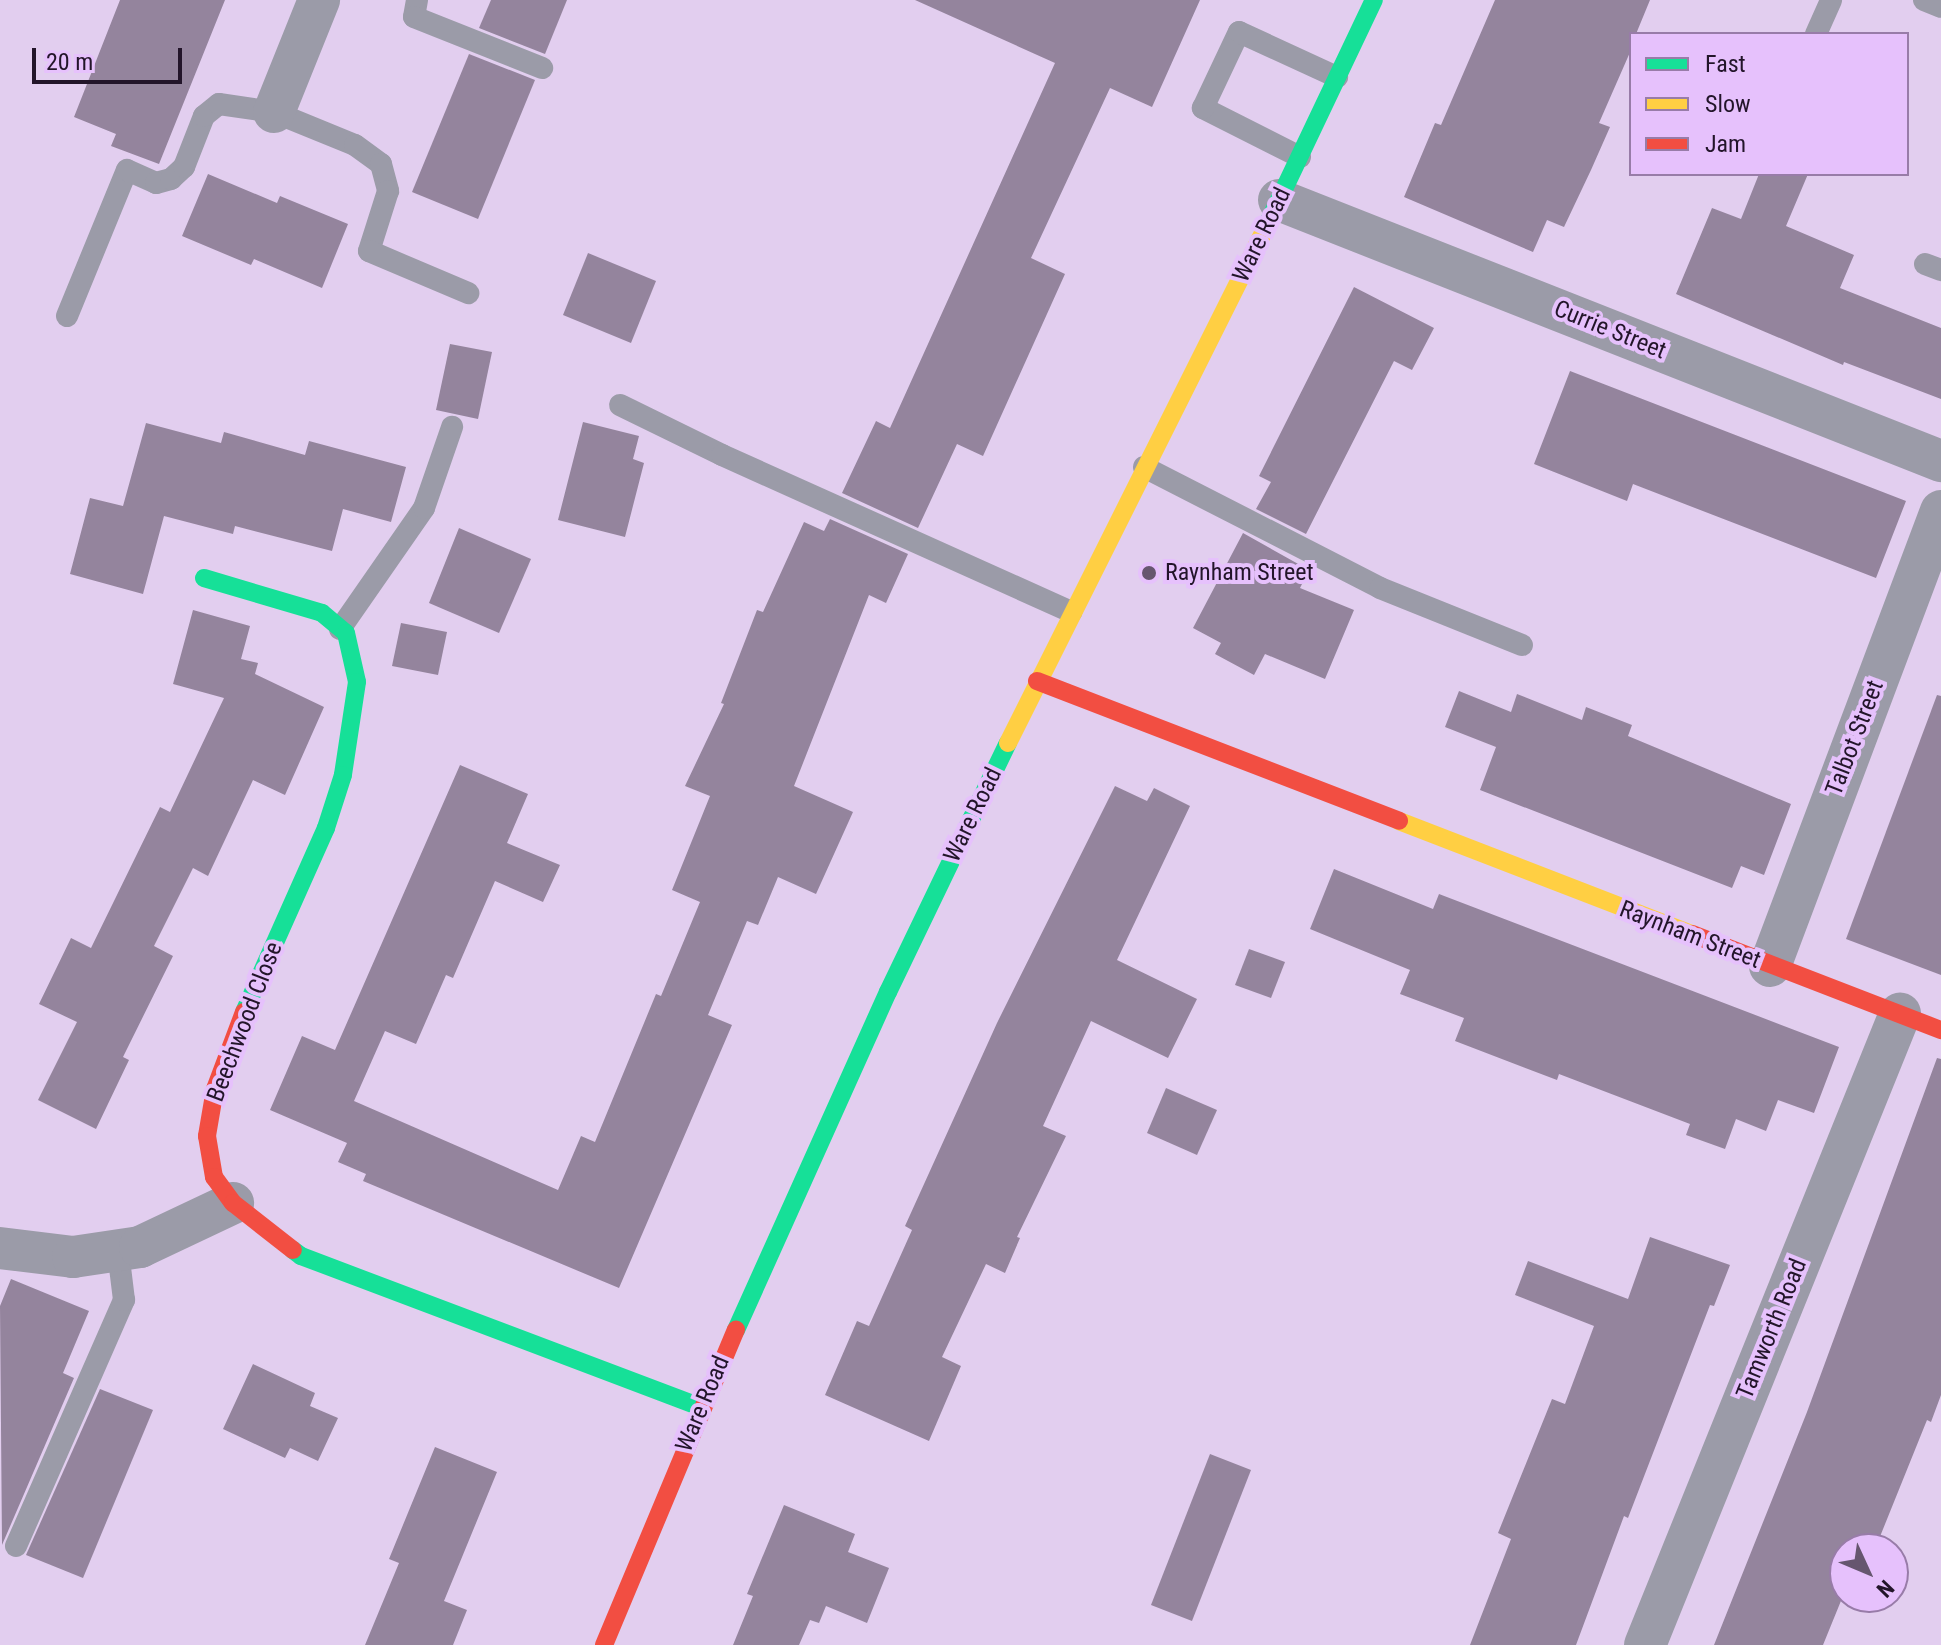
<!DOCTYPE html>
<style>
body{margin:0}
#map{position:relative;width:1941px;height:1645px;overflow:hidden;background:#e2ceef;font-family:"Roboto Condensed",sans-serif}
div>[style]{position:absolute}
.building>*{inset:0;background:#94849d}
.lane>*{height:22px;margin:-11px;padding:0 11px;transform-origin:11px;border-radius:11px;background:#9b9ba8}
.street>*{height:42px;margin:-21px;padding:0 21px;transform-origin:21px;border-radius:21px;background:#9b9ba8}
.fast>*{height:18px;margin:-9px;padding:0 9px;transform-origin:9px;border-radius:9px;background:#16e098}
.slow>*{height:18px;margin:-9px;padding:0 9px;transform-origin:9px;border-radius:9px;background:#ffcf43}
.jam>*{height:18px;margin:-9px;padding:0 9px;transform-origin:9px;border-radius:9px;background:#f24e42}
.dots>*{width:22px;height:22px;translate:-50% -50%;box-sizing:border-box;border:4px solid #e6c1fc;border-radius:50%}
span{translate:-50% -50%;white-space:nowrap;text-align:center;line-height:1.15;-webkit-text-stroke:8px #e6c1fc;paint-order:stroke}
.street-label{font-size:24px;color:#23152a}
.poi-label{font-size:24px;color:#23152a}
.left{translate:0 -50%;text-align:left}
.legend{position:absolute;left:1629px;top:32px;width:280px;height:144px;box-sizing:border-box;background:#e6c1fc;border:2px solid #987ca8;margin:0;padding:10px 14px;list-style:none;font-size:24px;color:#23152a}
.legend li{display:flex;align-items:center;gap:16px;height:40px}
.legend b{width:40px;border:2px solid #987ca8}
.north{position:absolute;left:1829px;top:1533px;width:80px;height:80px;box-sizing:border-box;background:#e6c1fc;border:2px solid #987ca8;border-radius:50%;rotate:134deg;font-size:22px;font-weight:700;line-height:32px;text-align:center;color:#23152a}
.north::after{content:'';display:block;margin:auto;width:28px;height:36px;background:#66566f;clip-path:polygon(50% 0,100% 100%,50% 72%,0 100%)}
.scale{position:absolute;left:32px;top:48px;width:150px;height:36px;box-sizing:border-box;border:4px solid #23152a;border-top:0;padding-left:10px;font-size:24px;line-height:28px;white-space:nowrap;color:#23152a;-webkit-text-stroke:6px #e6c1fc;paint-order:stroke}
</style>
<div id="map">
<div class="building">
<div style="clip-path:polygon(120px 0,225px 0,159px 164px,111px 146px,116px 134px,74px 117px)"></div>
<div style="clip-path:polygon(491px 0,567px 0,545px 54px,479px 28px)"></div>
<div style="clip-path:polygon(915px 0,1200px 0,1152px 107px,1110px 88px,1031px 258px,1065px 274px,983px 456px,957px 444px,918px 528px,842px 493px,876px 421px,890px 428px,1055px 63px)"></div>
<div style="clip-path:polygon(1495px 0,1650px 0,1636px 34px,1631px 34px,1631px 50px,1599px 123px,1610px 127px,1591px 170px,1564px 227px,1547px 220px,1533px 252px,1404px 197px,1435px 123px,1441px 125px)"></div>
<div style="clip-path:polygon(469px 54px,535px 80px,478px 219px,412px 192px)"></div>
<div style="clip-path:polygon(208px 174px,277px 203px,280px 196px,348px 224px,322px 288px,254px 259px,251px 265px,182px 236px)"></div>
<div style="clip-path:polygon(1759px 174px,1808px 174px,1786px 226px,1854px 255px,1840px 288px,1941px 328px,1941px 399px,1844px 362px,1843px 365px,1676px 294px,1712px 208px,1741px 219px)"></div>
<div style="clip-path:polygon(588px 253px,656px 281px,631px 343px,563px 315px)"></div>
<div style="clip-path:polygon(1354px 287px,1434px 328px,1412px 370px,1394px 361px,1306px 534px,1256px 509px,1271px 482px,1259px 476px)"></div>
<div style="clip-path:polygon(450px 344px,492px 352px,478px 419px,436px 410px)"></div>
<div style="clip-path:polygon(1570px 371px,1906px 501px,1876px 578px,1633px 484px,1627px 501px,1534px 464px)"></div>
<div style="clip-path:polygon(583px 422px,639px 436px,633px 459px,644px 463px,625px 537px,558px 520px)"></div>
<div style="clip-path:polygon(146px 423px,221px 443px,224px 432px,305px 455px,309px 441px,406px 467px,391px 522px,343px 509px,332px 551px,235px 526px,233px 534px,164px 516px,143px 594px,70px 574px,90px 498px,123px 506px)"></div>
<div style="clip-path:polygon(830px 519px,908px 554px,886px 603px,869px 595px,794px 786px,853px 812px,816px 894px,778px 877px,758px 925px,747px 921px,708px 1015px,732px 1025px,619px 1288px,363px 1181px,366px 1174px,338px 1162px,347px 1143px,270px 1110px,302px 1036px,335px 1050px,460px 765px,528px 794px,507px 843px,560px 865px,543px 902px,495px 881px,453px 978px,446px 975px,416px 1044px,385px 1031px,354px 1101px,558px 1190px,581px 1136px,595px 1142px,656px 994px,661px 996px,700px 902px,672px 890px,710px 796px,685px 786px,724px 704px,721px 703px,757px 610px,763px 612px,804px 522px,824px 531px)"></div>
<div style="clip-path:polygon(459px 528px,531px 559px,499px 633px,429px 603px)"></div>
<div style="clip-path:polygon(1243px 533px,1309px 570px,1300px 588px,1354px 610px,1325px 679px,1265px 654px,1254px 675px,1215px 654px,1221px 643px,1193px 628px)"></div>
<div style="clip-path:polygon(193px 610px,250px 626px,241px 659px,258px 663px,255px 674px,324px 707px,285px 795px,253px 780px,208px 876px,193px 868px,154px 946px,173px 956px,123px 1057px,129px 1060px,96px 1129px,38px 1100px,77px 1022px,39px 1004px,71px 938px,91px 948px,160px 807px,170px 812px,224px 698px,173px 684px)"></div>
<div style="clip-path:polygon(401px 623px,447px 632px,438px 675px,392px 666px)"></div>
<div style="clip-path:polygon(1459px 691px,1511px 712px,1517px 694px,1582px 720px,1586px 707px,1632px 725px,1628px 736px,1791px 804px,1764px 875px,1741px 866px,1732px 888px,1480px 790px,1496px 747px,1445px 727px)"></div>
<div style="clip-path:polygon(1937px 695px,1941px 696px,1941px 975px,1846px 939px)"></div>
<div style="clip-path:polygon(1115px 786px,1147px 801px,1154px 788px,1190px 806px,1117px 960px,1197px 999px,1168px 1058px,1091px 1021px,1043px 1126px,1066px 1136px,1017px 1237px,1020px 1238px,1005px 1273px,986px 1264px,942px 1357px,961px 1366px,929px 1441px,825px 1395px,857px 1321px,869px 1326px,912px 1230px,905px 1226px,997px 1023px)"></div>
<div style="clip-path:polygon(1334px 869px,1433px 909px,1439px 894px,1839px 1047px,1814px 1113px,1778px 1100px,1766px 1131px,1736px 1119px,1725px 1149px,1686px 1135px,1690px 1124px,1559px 1074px,1557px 1080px,1455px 1041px,1464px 1018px,1400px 994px,1410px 970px,1310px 929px)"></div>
<div style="clip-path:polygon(1249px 949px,1285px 962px,1271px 998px,1235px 985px)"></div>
<div style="clip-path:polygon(1937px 1058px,1941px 1059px,1941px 1395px,1931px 1422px,1927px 1420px,1875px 1549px,1845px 1549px,1845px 1591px,1823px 1645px,1714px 1645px,1807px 1412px)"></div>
<div style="clip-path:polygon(1166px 1088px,1217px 1110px,1197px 1155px,1147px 1133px)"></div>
<div style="clip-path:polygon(1650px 1237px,1730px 1265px,1714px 1306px,1710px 1305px,1628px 1518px,1624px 1516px,1576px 1645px,1470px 1645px,1511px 1539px,1498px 1533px,1552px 1399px,1565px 1404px,1594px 1326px,1515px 1295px,1528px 1261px,1628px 1299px)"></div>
<div style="clip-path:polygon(11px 1279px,89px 1311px,63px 1373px,74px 1378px,2px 1545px,0 1306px)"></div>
<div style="clip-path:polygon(253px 1364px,315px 1393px,310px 1406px,338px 1418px,318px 1461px,290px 1448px,285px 1458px,223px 1429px)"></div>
<div style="clip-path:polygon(100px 1389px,153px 1410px,83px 1578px,26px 1555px)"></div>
<div style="clip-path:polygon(435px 1447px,497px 1472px,444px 1601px,467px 1610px,453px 1645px,365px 1645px,399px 1563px,389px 1559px)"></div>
<div style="clip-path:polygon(1210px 1454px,1251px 1470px,1192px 1621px,1151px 1605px)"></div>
<div style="clip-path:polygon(784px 1505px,855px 1534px,848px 1552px,889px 1568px,867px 1623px,826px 1606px,819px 1623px,810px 1620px,799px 1645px,733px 1645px,753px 1596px,747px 1594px)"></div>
</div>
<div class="lane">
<div style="left:417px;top:0;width:17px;rotate:100deg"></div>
<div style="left:414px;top:17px;width:138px;rotate:21.7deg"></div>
<div style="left:1924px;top:0;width:18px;rotate:22deg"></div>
<div style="left:1816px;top:34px;width:37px;rotate:-66deg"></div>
<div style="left:1300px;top:157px;width:109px;rotate:-153.2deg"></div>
<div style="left:1203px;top:108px;width:84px;rotate:-64.7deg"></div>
<div style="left:1239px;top:32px;width:108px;rotate:24.7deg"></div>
<div style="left:1925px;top:264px;width:17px;rotate:21deg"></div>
<div style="left:67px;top:316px;width:158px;rotate:-67.7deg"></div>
<div style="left:127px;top:170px;width:32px;rotate:24deg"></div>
<div style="left:156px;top:183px;width:16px;rotate:-15deg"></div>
<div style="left:171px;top:179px;width:18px;rotate:-43deg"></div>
<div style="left:184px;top:167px;width:55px;rotate:-68.6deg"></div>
<div style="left:204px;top:116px;width:19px;rotate:-39deg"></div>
<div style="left:219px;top:104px;width:56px;rotate:8.3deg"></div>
<div style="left:274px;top:112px;width:87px;rotate:22.2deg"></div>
<div style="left:355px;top:145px;width:32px;rotate:36deg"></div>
<div style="left:381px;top:164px;width:28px;rotate:75deg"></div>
<div style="left:388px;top:191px;width:63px;rotate:107.6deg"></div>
<div style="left:369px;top:251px;width:108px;rotate:23deg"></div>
<div style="left:620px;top:405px;width:114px;rotate:26.1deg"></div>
<div style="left:722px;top:455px;width:383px;rotate:24.2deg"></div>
<div style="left:1144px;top:467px;width:265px;rotate:27.1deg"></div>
<div style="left:1380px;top:588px;width:153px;rotate:21.9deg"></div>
<div style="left:340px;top:629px;width:147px;rotate:-55.2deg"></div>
<div style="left:424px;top:508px;width:86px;rotate:-70.9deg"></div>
<div style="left:16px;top:1546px;width:269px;rotate:-66.3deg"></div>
<div style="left:124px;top:1300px;width:49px;rotate:-97deg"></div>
</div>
<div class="street">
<div style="left:274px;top:112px;width:121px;rotate:-68.1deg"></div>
<div style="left:1279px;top:200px;width:712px;rotate:21.52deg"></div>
<div style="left:1770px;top:966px;width:486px;rotate:-69.4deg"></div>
<div style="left:0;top:1248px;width:74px;rotate:7deg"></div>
<div style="left:73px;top:1257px;width:68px;rotate:-8.5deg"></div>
<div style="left:140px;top:1247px;width:103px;rotate:-25.3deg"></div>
<div style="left:1645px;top:1645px;width:681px;rotate:-68deg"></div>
</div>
<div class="fast">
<div style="left:1267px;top:225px;width:249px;rotate:-64.6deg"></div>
<div style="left:204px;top:578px;width:123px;rotate:16.5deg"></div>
<div style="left:322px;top:613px;width:31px;rotate:40deg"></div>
<div style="left:346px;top:633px;width:50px;rotate:77.3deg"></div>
<div style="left:357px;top:682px;width:94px;rotate:98.6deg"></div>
<div style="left:343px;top:775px;width:56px;rotate:107.8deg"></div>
<div style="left:326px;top:828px;width:201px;rotate:114deg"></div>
<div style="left:293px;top:1250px;width:10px;rotate:37deg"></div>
<div style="left:301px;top:1256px;width:428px;rotate:20.7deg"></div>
<div style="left:736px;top:1330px;width:371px;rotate:-65.8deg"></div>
<div style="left:888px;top:992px;width:276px;rotate:-64.3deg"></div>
</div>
<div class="slow">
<div style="left:1008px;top:743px;width:579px;rotate:-63.43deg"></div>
<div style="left:1399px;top:821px;width:314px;rotate:21.1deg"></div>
</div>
<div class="jam">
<div style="left:1037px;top:681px;width:388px;rotate:21.1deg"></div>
<div style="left:1692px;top:934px;width:267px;rotate:21.1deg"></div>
<div style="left:244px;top:1012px;width:82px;rotate:110.6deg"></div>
<div style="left:215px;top:1089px;width:48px;rotate:99.7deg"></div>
<div style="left:207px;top:1136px;width:42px;rotate:80.3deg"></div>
<div style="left:214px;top:1177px;width:32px;rotate:54deg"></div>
<div style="left:233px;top:1203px;width:76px;rotate:38.1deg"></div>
<div style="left:604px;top:1645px;width:342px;rotate:-67.3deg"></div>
</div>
<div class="dots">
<div style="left:1149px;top:573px;background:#66566f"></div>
</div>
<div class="street-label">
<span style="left:1262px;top:235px;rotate:-64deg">Ware Road</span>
<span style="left:1610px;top:330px;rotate:22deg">Currie Street</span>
<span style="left:1855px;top:738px;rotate:-69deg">Talbot Street</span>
<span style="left:973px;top:815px;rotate:-64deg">Ware Road</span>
<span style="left:1690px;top:935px;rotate:21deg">Raynham Street</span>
<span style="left:245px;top:1022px;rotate:-69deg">Beechwood Close</span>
<span style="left:1772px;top:1329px;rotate:-68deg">Tamworth Road</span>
<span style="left:703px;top:1404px;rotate:-67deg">Ware Road</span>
</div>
<div class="poi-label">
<span class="left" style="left:1165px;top:573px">Raynham Street</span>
</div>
<ul class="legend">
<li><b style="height:10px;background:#16e098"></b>Fast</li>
<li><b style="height:10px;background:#ffcf43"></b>Slow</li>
<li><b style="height:10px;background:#f24e42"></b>Jam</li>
</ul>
<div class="north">N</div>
<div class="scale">20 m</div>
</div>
